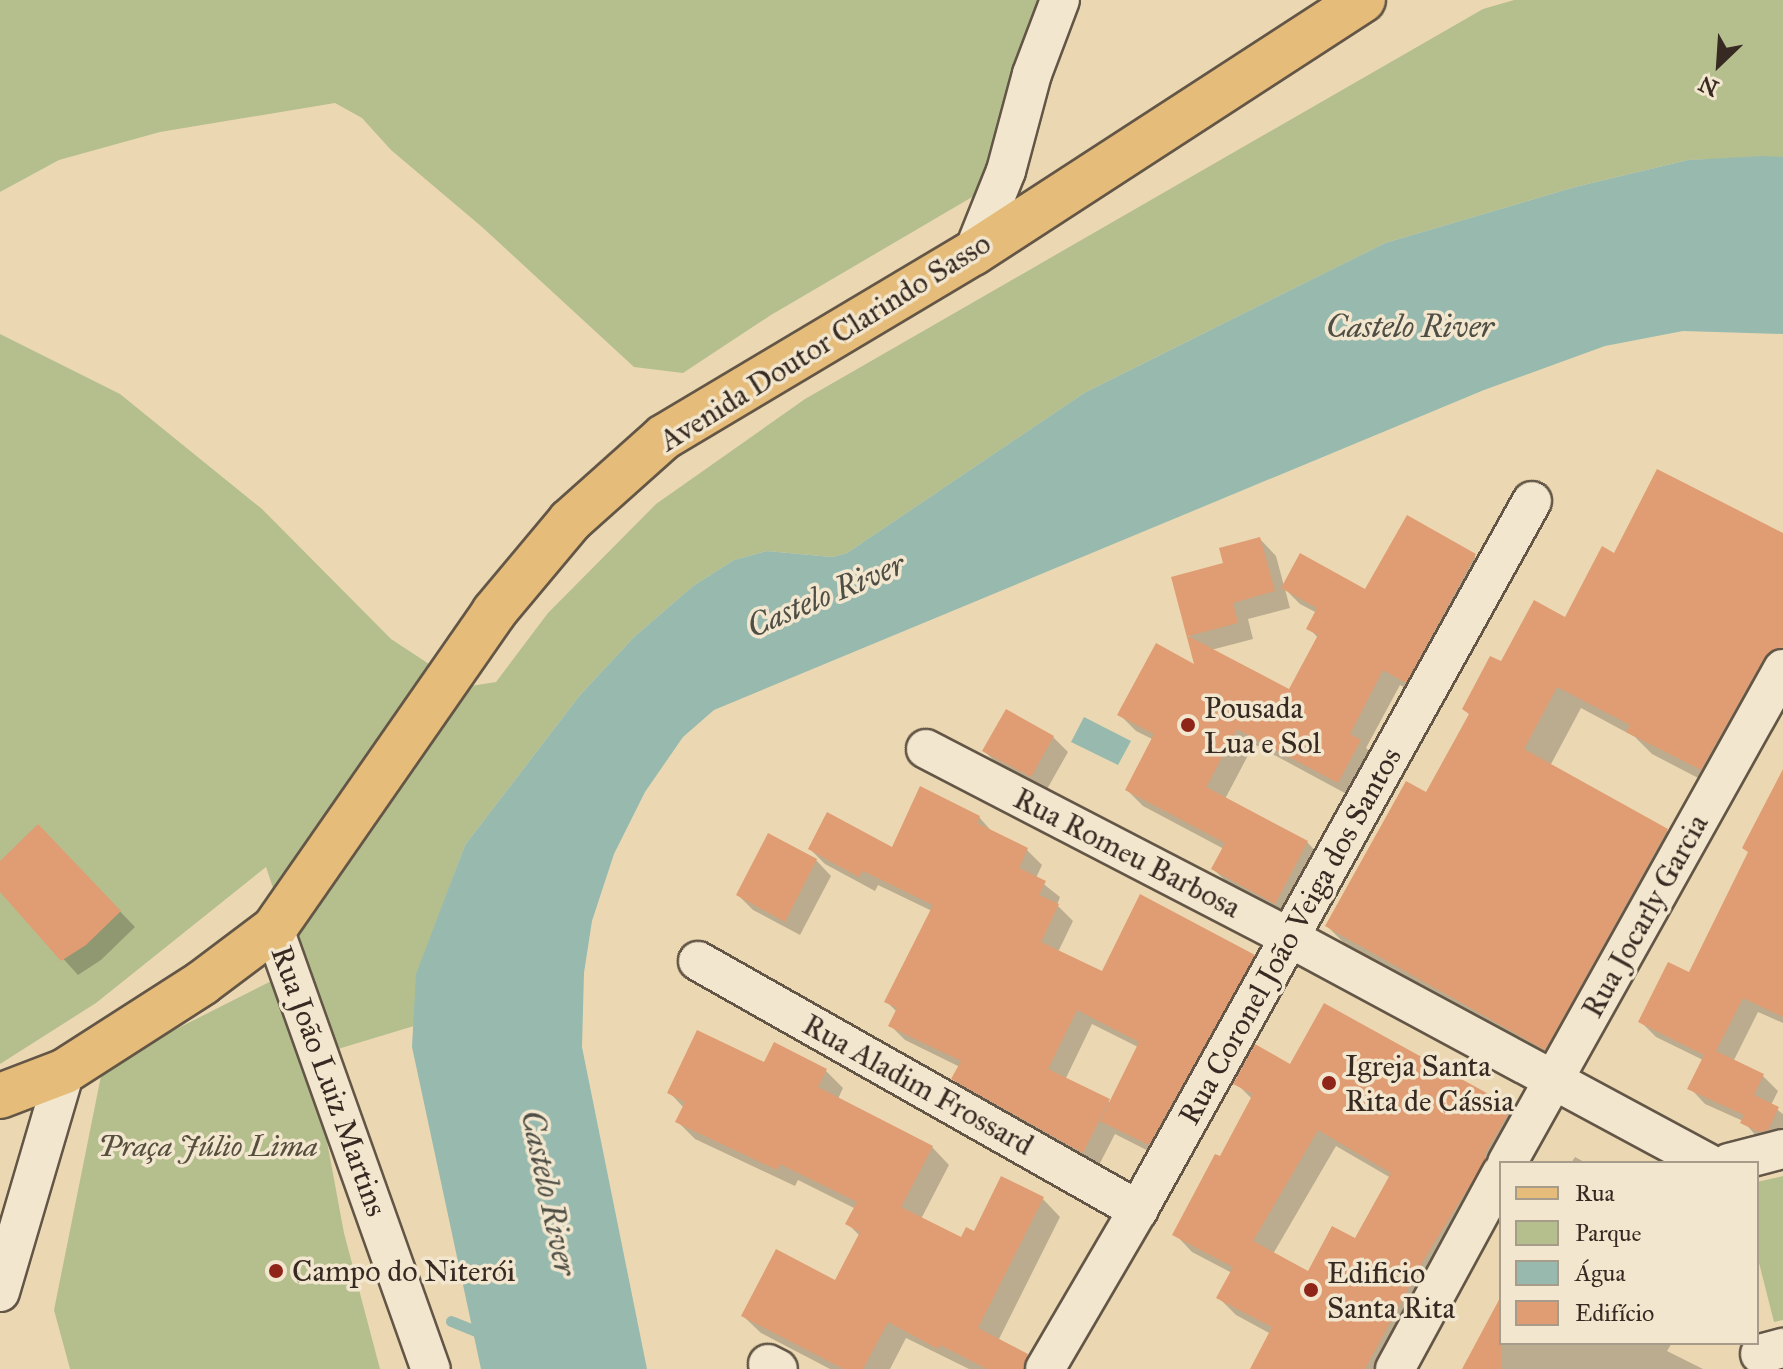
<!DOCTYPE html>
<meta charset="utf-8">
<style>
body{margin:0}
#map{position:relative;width:1783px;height:1369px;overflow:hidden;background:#ebd8b3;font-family:"IM FELL Great Primer",serif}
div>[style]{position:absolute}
.green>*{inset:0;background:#b5bf8e}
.water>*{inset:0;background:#98baae}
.shadow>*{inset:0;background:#0003}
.stream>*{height:11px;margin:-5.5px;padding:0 5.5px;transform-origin:5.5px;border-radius:5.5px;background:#98baae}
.building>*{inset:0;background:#e09c72}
.roads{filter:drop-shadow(2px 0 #635646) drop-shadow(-2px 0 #635646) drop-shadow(0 2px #635646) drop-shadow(0 -2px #635646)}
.minor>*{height:38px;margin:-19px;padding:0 19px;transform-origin:19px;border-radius:19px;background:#f2e6ce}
.major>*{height:44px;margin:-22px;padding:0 22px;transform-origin:22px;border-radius:22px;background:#e6bc7a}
.dots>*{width:22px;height:22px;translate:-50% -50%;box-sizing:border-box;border:4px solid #f2e6ce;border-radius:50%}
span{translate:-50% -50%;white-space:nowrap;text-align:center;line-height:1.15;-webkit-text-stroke:7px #f2e6ce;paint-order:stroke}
.street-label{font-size:30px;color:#362a22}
.poi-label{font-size:30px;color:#362a22}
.left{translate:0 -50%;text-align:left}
.park-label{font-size:30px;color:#564f3d;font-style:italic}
.water-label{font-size:32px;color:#4e4e45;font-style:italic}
.legend{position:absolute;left:1499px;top:1161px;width:260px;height:184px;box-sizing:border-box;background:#f2e6ce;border:2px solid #a79b89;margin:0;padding:10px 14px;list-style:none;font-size:24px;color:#362a22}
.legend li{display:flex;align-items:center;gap:16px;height:40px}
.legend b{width:40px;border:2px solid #a79b89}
.north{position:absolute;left:1679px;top:24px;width:80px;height:80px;-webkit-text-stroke:6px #f2e6ce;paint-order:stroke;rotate:205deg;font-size:22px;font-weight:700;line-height:32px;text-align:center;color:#362a22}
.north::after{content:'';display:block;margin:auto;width:28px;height:36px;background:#362a22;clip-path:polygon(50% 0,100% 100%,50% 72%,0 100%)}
</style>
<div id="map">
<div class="green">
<div style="clip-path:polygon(0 0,1064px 0,979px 193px,771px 315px,683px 373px,634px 367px,482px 227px,391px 150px,362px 118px,335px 103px,160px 132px,59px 160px,0 192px)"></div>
<div style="clip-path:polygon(1514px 0,1783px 0,1783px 157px,1688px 160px,1575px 187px,1385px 243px,1084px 393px,847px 553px,832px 557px,767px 551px,734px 560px,693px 586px,634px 637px,580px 695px,465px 845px,417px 974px,414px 1026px,328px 1052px,266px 867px,96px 1003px,0 1064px,0 334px,120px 394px,262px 509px,391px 639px,464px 687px,496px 682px,548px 613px,656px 504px,805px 399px,1483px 9px)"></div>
<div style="clip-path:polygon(295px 969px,344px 1233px,380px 1369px,70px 1369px,54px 1310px,103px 1066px)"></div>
<div style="clip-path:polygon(1783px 1176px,1783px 1320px,1774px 1322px,1757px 1255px,1757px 1182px)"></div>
</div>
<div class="water">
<div style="clip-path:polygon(1762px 156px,1783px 157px,1783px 334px,1683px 331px,1605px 346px,1484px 390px,714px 710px,683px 737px,645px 792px,614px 854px,592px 921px,584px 973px,582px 1047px,647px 1369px,481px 1369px,412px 1047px,416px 974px,465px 845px,580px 695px,634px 637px,693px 586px,734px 560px,767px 551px,832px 557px,847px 553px,1084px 393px,1385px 243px,1575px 187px,1688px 160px)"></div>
<div style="clip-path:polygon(1084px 717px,1131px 741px,1118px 765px,1071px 742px)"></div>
</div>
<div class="shadow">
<div style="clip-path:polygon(1783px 535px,1783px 687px,1725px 792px,1652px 754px,1635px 737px,1581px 708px,1550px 766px,1667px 831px,1690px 854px,1569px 1071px,1350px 949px,1327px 926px,1427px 794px,1471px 716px,1464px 709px,1502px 664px,1566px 620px,1615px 556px)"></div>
<div style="clip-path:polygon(evenodd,1260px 539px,1276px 556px,1284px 586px,1366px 591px,1474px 556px,1491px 572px,1422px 698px,1400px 685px,1366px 748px,1376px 758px,1354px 798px,1254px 744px,1225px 799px,1307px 842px,1323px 859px,1292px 919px,1230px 885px,1213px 869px,1224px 849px,1143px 806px,1127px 790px,1154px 740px,1136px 731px,1120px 715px,1198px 668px,1173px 578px,1225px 565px,1260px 539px,1285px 589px,1300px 604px,1317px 613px,1309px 628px,1318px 638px,1290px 692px,1211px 650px,1253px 639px,1248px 619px,1290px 608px,1285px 589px)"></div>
<div style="clip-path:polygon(1053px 737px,1068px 752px,1046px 791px,1000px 766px,984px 751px)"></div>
<div style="clip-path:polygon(1783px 803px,1783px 1023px,1758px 1012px,1733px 1062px,1763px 1076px,1778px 1091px,1771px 1105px,1783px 1114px,1783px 1145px,1758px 1138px,1743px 1121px,1705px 1104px,1690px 1088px,1703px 1060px,1656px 1037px,1641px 1022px,1690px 974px)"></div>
<div style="clip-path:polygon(evenodd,979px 817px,994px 834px,1027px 850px,1042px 865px,1036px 878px,1060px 897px,1057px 905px,1073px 921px,1058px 952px,1103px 973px,1141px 896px,1253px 957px,1269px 972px,1164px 1159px,1115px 1134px,1098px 1167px,969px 1094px,954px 1079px,960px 1067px,905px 1040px,890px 1025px,897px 1012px,886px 1001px,932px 911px,878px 885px,875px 891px,825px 864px,810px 849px,893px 850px,979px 817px,1092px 1024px,1138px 1047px,1111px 1103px,1065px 1080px,1092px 1024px)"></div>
<div style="clip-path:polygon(38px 826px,135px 927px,101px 960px,78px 975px,0 889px,0 864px)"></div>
<div style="clip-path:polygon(816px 860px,831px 876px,800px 935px,753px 910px,738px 895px)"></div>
<div style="clip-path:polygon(765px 1064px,826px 1071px,843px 1088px,838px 1099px,932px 1147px,949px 1165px,921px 1219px,962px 1240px,1043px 1199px,1060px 1217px,998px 1341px,1027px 1356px,1040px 1369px,969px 1369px,906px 1338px,890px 1369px,830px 1369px,761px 1333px,743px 1316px,836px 1283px,860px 1236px,848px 1224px,856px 1209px,798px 1180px,795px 1186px,695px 1139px,678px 1122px,684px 1108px,670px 1093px)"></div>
<div style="clip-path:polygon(evenodd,1291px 1067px,1510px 1108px,1528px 1126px,1392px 1369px,1253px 1369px,1271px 1334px,1236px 1315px,1219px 1298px,1232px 1273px,1192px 1252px,1175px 1234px,1253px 1100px,1236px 1083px,1291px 1067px,1336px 1146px,1391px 1178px,1356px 1241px,1309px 1274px,1273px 1254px,1336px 1146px)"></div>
<div style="clip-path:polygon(1575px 1157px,1586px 1163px,1571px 1163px)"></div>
<div style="clip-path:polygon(1501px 1327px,1501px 1343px,1672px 1343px,1667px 1351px,1703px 1369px,1466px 1369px)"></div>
</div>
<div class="stream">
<div style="left:451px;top:1321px;width:35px;rotate:22deg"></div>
</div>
<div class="building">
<div style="clip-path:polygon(1657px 469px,1783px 533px,1783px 647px,1772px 650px,1764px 658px,1701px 770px,1626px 732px,1630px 725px,1557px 687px,1524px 749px,1668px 829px,1545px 1050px,1325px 926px,1406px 781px,1426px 792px,1469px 714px,1462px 709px,1490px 656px,1501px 661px,1534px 600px,1565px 617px,1602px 546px,1614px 553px)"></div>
<div style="clip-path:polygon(1407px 515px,1476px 554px,1406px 683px,1383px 670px,1350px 734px,1361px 740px,1338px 783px,1237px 729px,1206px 787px,1308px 841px,1275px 904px,1211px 869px,1225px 843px,1125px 790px,1154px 734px,1117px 715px,1156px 643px,1194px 664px,1171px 577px,1223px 563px,1219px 548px,1260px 537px,1275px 591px,1233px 603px,1238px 623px,1188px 636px,1289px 689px,1318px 635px,1306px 629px,1317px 608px,1281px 588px,1300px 553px,1365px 589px)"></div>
<div style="clip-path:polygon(1006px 709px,1054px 736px,1031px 777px,982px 751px)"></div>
<div style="clip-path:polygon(1783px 769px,1783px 1017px,1743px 998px,1716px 1051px,1764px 1074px,1754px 1095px,1779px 1107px,1768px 1130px,1759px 1132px,1740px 1123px,1744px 1115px,1687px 1089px,1704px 1055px,1638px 1022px,1668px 962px,1689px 972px,1748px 852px,1742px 848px)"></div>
<div style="clip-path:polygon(920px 786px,980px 816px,977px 823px,1028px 848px,1019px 868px,1046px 881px,1039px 895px,1059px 904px,1041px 942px,1102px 971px,1140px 894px,1255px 955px,1149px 1145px,1100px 1121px,1139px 1042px,1077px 1010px,1048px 1069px,1110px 1099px,1083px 1153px,951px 1079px,961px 1061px,888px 1026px,897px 1008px,884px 1002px,933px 905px,863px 871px,859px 877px,808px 849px,827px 812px,892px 847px)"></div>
<div style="clip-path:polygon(38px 824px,121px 911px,86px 945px,61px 961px,0 892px,0 861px)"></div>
<div style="clip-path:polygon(768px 833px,817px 859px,785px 922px,736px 895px)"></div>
<div style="clip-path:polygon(evenodd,1324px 1003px,1512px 1107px,1485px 1154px,1486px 1159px,1423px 1261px,1365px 1369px,1250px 1369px,1272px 1327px,1216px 1298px,1233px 1267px,1172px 1235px,1215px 1154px,1220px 1156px,1253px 1094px,1233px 1084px,1255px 1044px,1290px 1064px,1324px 1003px,1318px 1130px,1391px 1173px,1355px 1238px,1332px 1226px,1308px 1271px,1253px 1241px,1318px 1130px)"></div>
<div style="clip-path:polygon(697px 1030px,764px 1062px,774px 1042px,827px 1069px,818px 1087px,933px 1146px,901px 1207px,961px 1237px,966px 1227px,974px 1231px,1001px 1176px,1044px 1197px,978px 1328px,1028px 1354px,1023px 1369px,987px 1369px,940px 1345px,938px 1349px,888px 1322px,863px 1369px,844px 1369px,741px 1316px,776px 1249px,835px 1280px,860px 1232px,845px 1224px,857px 1202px,780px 1164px,777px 1170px,675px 1122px,685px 1102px,667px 1093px)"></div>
<div style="clip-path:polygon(1501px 1296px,1501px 1369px,1462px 1369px)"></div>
</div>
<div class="roads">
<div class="minor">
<div style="left:973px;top:253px;width:88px;rotate:-68.1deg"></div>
<div style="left:1006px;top:171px;width:100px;rotate:-75deg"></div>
<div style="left:1032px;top:74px;width:79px;rotate:-69.3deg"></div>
<div style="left:926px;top:749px;width:408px;rotate:27.4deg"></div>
<div style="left:1288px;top:937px;width:477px;rotate:28.3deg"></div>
<div style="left:274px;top:929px;width:467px;rotate:70.4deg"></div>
<div style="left:698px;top:961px;width:506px;rotate:29.51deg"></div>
<div style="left:1507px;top:1163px;width:566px;rotate:-60.81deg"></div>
<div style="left:1729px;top:1163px;width:56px;rotate:-14.5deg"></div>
<div style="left:0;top:1292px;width:230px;rotate:-73.6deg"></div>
<div style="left:1760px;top:1354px;width:24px;rotate:-15deg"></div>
<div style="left:768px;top:1364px;width:11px;rotate:27deg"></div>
<div style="left:1045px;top:1369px;width:184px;rotate:-59.7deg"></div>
<div style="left:1138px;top:1210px;width:811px;rotate:-60.94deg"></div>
<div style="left:1395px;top:1369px;width:222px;rotate:-61.5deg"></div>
</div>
<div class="major">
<div style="left:0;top:1096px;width:70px;rotate:-21deg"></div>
<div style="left:65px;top:1071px;width:163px;rotate:-32.7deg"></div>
<div style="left:202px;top:983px;width:90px;rotate:-36.9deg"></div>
<div style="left:274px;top:929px;width:386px;rotate:-55.2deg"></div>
<div style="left:494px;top:612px;width:119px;rotate:-50.1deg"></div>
<div style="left:570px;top:521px;width:126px;rotate:-41.8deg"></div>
<div style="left:664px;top:437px;width:360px;rotate:-30.8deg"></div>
<div style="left:973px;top:253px;width:465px;rotate:-33deg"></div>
</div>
</div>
<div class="dots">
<div style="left:1188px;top:725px;background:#8f2418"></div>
<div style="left:1329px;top:1083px;background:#8f2418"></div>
<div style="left:276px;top:1271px;background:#8f2418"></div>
<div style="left:1311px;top:1290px;background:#8f2418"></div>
</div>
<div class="street-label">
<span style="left:825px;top:342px;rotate:-32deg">Avenida Doutor Clarindo Sasso</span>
<span style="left:1127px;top:853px;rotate:27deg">Rua Romeu Barbosa</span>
<span style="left:1645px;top:916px;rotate:-61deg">Rua Jocarly Garcia</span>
<span style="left:1290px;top:936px;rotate:-61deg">Rua Coronel João Veiga dos Santos</span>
<span style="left:329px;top:1081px;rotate:70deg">Rua João Luiz Martins</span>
<span style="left:918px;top:1085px;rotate:29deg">Rua Aladim Frossard</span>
</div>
<div class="poi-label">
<span class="left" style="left:1204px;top:725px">Pousada<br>Lua e Sol</span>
<span class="left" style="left:1345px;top:1083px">Igreja Santa<br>Rita de Cássia</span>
<span class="left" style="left:292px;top:1271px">Campo do Niterói</span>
<span class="left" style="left:1327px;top:1290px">Edificio<br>Santa Rita</span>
</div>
<div class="park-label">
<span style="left:208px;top:1146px">Praça Júlio Lima</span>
</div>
<div class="water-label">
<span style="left:1410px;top:327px">Castelo River</span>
<span style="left:826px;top:596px;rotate:-23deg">Castelo River</span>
<span style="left:548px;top:1193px;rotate:78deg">Castelo River</span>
</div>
<ul class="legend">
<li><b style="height:10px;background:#e6bc7a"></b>Rua</li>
<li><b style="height:22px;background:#b5bf8e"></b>Parque</li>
<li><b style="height:22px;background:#98baae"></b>Água</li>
<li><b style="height:22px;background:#e09c72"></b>Edifício</li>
</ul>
<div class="north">N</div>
</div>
